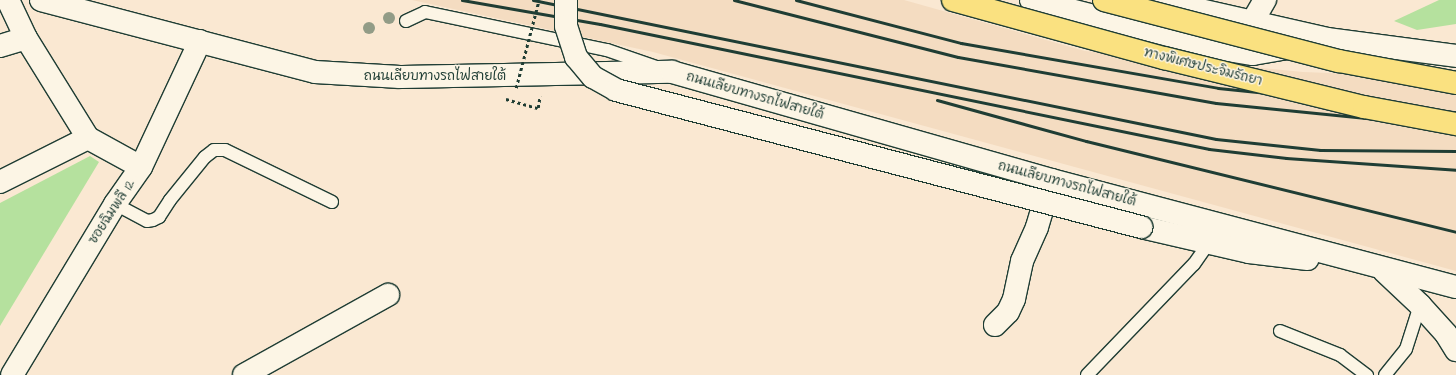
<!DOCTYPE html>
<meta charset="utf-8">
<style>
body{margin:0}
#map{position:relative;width:1456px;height:375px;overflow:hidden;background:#fae8d2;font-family:"Architects Daughter","Playpen Sans Thai",sans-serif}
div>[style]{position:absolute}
.built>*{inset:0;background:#f4dcc1}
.green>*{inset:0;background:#b5e19e}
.path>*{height:2.5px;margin-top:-1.25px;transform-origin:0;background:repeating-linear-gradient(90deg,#1f3d34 0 3px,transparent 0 6px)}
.roads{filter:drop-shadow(1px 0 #1f3d34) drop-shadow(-1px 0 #1f3d34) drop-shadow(0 1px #1f3d34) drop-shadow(0 -1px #1f3d34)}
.service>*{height:12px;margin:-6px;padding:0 6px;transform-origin:6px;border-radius:6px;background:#fcf5e5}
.minor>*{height:22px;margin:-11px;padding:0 11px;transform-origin:11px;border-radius:11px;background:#fcf5e5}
.tertiary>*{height:22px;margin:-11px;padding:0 11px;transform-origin:11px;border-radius:11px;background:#fcf5e5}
.secondary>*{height:22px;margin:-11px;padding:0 11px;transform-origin:11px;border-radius:11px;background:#fcf5e5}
.rail>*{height:3px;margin:-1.5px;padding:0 1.5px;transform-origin:1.5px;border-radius:1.5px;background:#1f3d34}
.path-bridge>*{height:2.5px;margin-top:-1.25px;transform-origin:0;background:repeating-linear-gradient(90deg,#1f3d34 0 3px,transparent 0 6px)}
.bridges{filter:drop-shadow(1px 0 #1f3d34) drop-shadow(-1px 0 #1f3d34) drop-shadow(0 1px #1f3d34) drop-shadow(0 -1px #1f3d34)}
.secondary-bridge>*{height:22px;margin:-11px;padding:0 11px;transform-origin:11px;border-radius:11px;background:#fcf5e5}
.motorway-bridge>*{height:22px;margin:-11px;padding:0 11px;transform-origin:11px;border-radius:11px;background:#fae180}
.trees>*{width:12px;height:12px;margin:-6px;border-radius:50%;background:#929c87}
span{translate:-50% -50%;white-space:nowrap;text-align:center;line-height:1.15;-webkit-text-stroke:3px #fcf5e5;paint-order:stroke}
.street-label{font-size:13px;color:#1f3d34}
</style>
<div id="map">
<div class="built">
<div style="clip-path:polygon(412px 0,904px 0,1085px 51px,1303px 72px,1456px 78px,1456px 271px,653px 52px)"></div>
</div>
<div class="green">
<div style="clip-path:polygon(1439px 0,1456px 0,1456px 24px,1417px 30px,1394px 21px)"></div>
<div style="clip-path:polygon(90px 156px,99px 162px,0 326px,0 203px)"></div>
</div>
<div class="path">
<div style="left:506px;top:99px;width:33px;rotate:16deg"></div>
<div style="left:538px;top:108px;width:12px;rotate:-81deg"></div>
</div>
<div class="roads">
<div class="service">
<div style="left:406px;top:21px;width:21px;rotate:-25deg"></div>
<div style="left:425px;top:12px;width:186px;rotate:11.8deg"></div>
<div style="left:607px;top:50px;width:52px;rotate:19.1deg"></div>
<div style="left:115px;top:204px;width:36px;rotate:28deg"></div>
<div style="left:147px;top:221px;width:6px;rotate:-9deg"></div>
<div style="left:153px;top:220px;width:7px;rotate:-27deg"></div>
<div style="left:159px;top:217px;width:20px;rotate:-57deg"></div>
<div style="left:170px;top:200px;width:55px;rotate:-50.9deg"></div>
<div style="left:205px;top:157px;width:11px;rotate:-38deg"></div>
<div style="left:214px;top:150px;width:11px"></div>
<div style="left:225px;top:150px;width:119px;rotate:25.9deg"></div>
<div style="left:1280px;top:331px;width:65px;rotate:21.8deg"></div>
<div style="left:1340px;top:355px;width:34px;rotate:37deg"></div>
<div style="left:1087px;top:375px;width:154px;rotate:-46.1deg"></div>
<div style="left:1194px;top:264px;width:24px;rotate:-55deg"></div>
<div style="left:1385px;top:375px;width:33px;rotate:-51deg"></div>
<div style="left:1406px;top:349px;width:46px;rotate:-72.3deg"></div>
</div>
<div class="minor">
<div style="left:8px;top:0;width:42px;rotate:64.7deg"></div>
<div style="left:26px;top:38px;width:118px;rotate:58.2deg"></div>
<div style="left:88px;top:138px;width:60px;rotate:28.7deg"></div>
<div style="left:1251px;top:24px;width:28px;rotate:-60deg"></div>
<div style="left:0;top:46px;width:27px;rotate:-17deg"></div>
<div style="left:0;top:182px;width:98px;rotate:-26.6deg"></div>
<div style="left:995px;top:325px;width:18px;rotate:-45deg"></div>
<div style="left:1008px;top:312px;width:14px;rotate:-65deg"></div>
<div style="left:1014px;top:299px;width:39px;rotate:-78deg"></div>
<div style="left:1022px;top:261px;width:37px;rotate:-66deg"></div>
<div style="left:1037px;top:227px;width:49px;rotate:-73.4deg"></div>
<div style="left:244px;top:375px;width:165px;rotate:-29.1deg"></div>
</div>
<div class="tertiary">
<div style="left:12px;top:375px;width:200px;rotate:-58.9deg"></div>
<div style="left:115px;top:204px;width:45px;rotate:-54.9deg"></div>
<div style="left:141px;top:167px;width:139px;rotate:-64.9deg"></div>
</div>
<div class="secondary">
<div style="left:41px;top:0;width:283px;rotate:14.7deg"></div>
<div style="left:315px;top:72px;width:85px;rotate:3.4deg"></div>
<div style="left:400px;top:77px;width:272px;rotate:-1.1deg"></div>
<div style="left:672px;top:72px;width:394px;rotate:15.9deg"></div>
<div style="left:1051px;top:180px;width:419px;rotate:14.8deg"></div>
<div style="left:1031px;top:0;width:202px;rotate:14.3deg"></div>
<div style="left:1227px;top:50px;width:26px;rotate:9deg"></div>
<div style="left:1253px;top:54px;width:41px;rotate:-9.9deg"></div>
<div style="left:1156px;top:0;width:175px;rotate:12.8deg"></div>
<div style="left:1327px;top:39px;width:130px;rotate:7.5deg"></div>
<div style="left:1141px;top:227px;width:111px;rotate:13deg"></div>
<div style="left:1249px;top:252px;width:59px;rotate:6.8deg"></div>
<div style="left:1384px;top:271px;width:50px;rotate:43.4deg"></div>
<div style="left:1420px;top:305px;width:39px;rotate:48deg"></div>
<div style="left:1446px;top:334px;width:19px;rotate:58deg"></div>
</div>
</div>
<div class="rail">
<div style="left:462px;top:0;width:140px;rotate:9.9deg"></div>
<div style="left:600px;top:24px;width:622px;rotate:11.6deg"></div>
<div style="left:1209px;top:149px;width:78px;rotate:6.7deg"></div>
<div style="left:1286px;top:158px;width:170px;rotate:4deg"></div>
<div style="left:533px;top:0;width:697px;rotate:11.5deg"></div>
<div style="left:1216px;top:139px;width:105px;rotate:6deg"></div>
<div style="left:1320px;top:150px;width:136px;rotate:0.4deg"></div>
<div style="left:734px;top:0;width:231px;rotate:14.3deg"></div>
<div style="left:958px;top:57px;width:262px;rotate:10.1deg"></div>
<div style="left:1216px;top:103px;width:241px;rotate:5.7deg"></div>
<div style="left:796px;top:0;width:171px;rotate:14.6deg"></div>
<div style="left:961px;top:43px;width:261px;rotate:9.9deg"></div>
<div style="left:1218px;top:88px;width:239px;rotate:5.8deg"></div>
<div style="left:937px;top:100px;width:155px;rotate:15.4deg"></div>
<div style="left:1086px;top:141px;width:381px;rotate:13.8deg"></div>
</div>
<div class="path-bridge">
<div style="left:516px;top:88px;width:91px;rotate:-75.4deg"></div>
</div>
<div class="bridges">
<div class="secondary-bridge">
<div style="left:566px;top:0;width:26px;rotate:90deg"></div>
<div style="left:566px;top:26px;width:33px;rotate:72deg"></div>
<div style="left:576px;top:57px;width:26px;rotate:50deg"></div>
<div style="left:593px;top:77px;width:26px;rotate:29deg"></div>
<div style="left:616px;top:90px;width:543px;rotate:14.63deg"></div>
</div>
<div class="motorway-bridge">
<div style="left:953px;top:0;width:219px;rotate:15.4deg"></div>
<div style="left:1164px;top:58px;width:206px;rotate:13.8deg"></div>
<div style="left:1364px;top:107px;width:94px;rotate:10.5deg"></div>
<div style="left:1104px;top:0;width:243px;rotate:14.6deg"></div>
<div style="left:1339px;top:61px;width:119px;rotate:10.6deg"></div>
</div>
</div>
<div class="trees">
<div style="left:389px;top:18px"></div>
<div style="left:369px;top:28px"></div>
</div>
<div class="street-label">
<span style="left:1203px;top:67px;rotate:14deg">ทางพิเศษประจิมรัถยา</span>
<span style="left:435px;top:76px">ถนนเลียบทางรถไฟสายใต้</span>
<span style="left:755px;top:96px;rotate:16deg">ถนนเลียบทางรถไฟสายใต้</span>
<span style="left:1067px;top:184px;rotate:15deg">ถนนเลียบทางรถไฟสายใต้</span>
<span style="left:112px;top:212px;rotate:-57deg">ซอยฉิมพลี 12</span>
</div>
</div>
